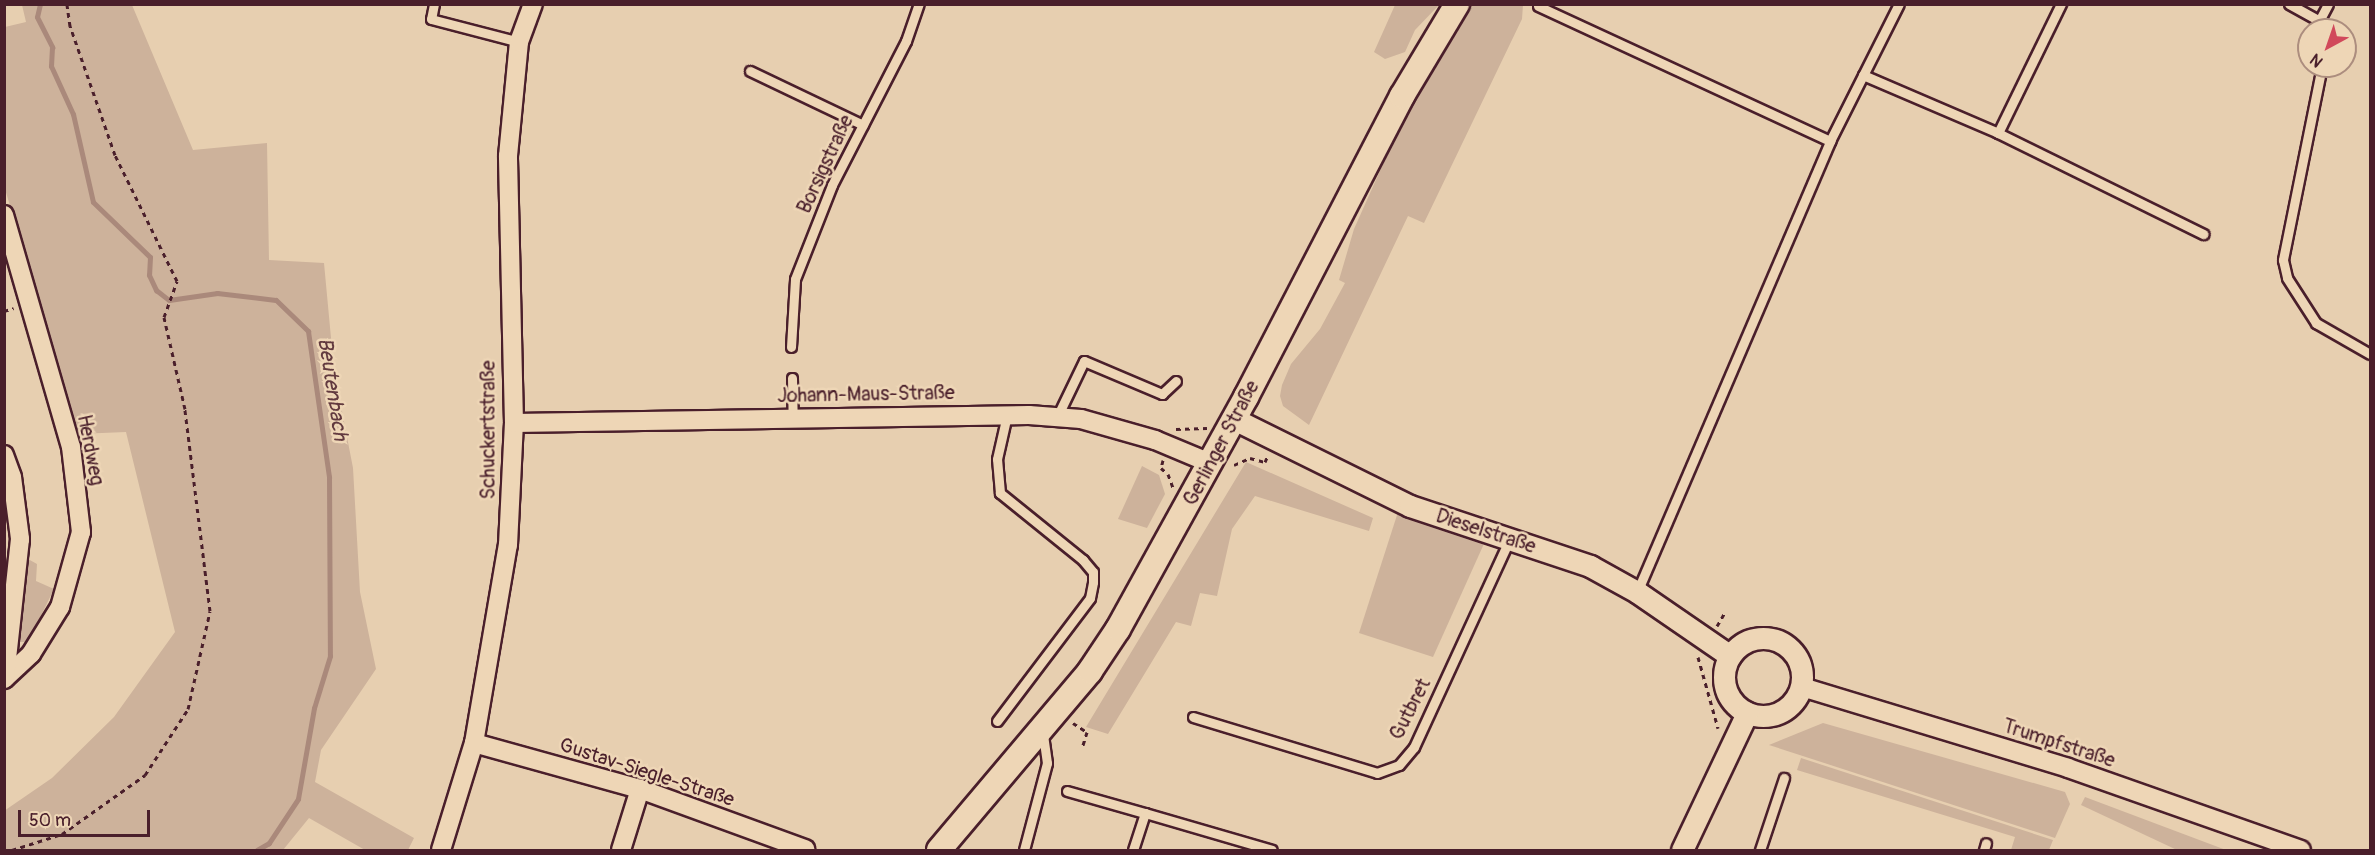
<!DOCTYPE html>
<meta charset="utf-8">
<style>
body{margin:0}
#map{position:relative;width:2375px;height:855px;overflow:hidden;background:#e7cfb0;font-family:Pangolin,sans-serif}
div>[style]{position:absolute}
.green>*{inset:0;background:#cdb29b}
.stream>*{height:5px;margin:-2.5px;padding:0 2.5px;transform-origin:2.5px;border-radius:2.5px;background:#aa897b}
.path>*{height:3px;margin-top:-1.5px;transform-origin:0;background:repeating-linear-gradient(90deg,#4a1f2b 0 4.5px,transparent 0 9px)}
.roads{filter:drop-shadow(2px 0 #4a1f2b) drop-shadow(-2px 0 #4a1f2b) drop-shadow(0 2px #4a1f2b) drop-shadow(0 -2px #4a1f2b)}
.service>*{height:9px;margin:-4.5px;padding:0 4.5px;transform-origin:4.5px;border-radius:4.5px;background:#eed6b6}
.minor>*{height:18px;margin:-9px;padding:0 9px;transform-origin:9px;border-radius:9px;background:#eed6b6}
.tertiary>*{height:21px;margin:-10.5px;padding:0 10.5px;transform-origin:10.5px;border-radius:10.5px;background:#eed6b6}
.tertiary>.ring{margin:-10.5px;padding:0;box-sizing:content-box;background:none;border:21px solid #eed6b6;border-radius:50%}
.secondary>*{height:24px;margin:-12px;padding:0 12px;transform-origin:12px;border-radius:12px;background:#eed6b6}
span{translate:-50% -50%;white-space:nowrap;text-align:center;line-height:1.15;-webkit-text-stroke:5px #eed6b6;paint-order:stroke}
.street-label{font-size:20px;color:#4a1f2b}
.water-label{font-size:21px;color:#623a3f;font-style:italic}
.frame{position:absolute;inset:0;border:6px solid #4a1f2b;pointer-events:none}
.north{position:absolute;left:2297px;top:18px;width:60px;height:60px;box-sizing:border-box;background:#eed6b6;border:2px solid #ac8d7e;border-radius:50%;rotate:220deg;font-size:16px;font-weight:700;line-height:24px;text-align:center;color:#4a1f2b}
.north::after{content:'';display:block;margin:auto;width:21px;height:27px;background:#d1495b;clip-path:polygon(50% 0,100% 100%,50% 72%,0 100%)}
.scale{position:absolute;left:18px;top:810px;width:132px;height:27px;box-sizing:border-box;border:3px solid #4a1f2b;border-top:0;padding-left:8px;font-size:18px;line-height:21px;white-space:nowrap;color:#4a1f2b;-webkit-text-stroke:4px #eed6b6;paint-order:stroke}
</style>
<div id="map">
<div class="green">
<div style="clip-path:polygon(22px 5px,132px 5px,193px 150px,267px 143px,269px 260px,324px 263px,334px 370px,353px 468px,360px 592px,376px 669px,321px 750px,315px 782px,414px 838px,408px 850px,365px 850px,309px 818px,283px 850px,5px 850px,4px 811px,52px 778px,114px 717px,175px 632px,126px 432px,78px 434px,5px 189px,5px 27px,26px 22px)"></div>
<div style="clip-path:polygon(1395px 5px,1439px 5px,1415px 30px,1405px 52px,1385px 59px,1374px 52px)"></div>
<div style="clip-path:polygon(1466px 5px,1523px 5px,1522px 19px,1424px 223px,1408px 216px,1309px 425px,1283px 406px,1280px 396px,1282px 385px,1291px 364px,1320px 329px,1345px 283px,1339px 280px,1354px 229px,1404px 117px)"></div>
<div style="clip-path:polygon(1246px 462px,1373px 518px,1369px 531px,1255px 496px,1232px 529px,1217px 596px,1200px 593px,1191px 626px,1176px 622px,1108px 734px,1086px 727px)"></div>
<div style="clip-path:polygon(1142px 466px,1159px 475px,1165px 494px,1147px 528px,1118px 519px)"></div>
<div style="clip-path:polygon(1398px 512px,1487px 537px,1433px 657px,1359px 633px)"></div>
<div style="clip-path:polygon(28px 559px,37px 564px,36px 581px,54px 589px,28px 642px,20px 642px,24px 569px)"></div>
<div style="clip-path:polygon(1823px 723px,2065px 792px,2070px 804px,2055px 838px,1769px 745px)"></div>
<div style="clip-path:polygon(1801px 758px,2053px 840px,2049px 850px,2011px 850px,2015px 837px,1797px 770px)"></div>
<div style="clip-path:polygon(2085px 797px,2226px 850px,2177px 850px,2081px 805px)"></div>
</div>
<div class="stream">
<div style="left:40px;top:4px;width:13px;rotate:103deg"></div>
<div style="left:37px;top:17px;width:34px;rotate:63deg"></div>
<div style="left:52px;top:47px;width:19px;rotate:93deg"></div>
<div style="left:51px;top:66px;width:53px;rotate:65.4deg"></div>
<div style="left:73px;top:114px;width:90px;rotate:77.2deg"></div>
<div style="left:93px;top:202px;width:79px;rotate:44deg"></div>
<div style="left:150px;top:257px;width:18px;rotate:93deg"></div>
<div style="left:149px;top:275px;width:17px;rotate:65deg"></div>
<div style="left:156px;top:290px;width:16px;rotate:38deg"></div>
<div style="left:169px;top:300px;width:49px;rotate:-8.3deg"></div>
<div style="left:217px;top:293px;width:59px;rotate:6.8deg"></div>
<div style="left:276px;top:300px;width:45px;rotate:44.1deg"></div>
<div style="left:308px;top:331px;width:148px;rotate:81.8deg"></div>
<div style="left:329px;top:477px;width:179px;rotate:89.7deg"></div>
<div style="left:330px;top:656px;width:54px;rotate:107.1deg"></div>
<div style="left:314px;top:708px;width:92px;rotate:100deg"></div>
<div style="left:298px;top:799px;width:53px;rotate:123.4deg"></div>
<div style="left:269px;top:843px;width:14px;rotate:150deg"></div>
</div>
<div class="path">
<div style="left:4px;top:311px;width:10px;rotate:-17deg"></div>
<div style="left:1176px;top:429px;width:31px;rotate:-2deg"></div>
<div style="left:1163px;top:460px;width:8px;rotate:104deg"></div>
<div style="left:1161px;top:468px;width:9px;rotate:41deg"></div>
<div style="left:1168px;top:474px;width:15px;rotate:70deg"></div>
<div style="left:1234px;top:465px;width:17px;rotate:-24deg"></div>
<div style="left:1250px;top:458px;width:16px;rotate:15deg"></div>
<div style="left:1265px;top:462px;width:8px;rotate:-67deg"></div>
<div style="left:1717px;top:626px;width:16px;rotate:-60deg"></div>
<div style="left:1698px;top:657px;width:74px;rotate:74.3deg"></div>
<div style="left:1073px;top:723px;width:17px;rotate:33deg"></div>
<div style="left:1087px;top:732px;width:17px;rotate:107deg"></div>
<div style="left:12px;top:850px;width:52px;rotate:-17.7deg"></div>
<div style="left:62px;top:834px;width:102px;rotate:-35.4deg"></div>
<div style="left:145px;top:775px;width:79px;rotate:-56.9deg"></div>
<div style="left:188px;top:709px;width:100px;rotate:-77.3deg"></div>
<div style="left:210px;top:611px;width:204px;rotate:-97.1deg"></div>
<div style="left:185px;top:409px;width:94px;rotate:-102.9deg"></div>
<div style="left:164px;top:317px;width:38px;rotate:-70deg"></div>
<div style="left:177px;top:281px;width:140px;rotate:-116.2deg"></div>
<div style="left:115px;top:155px;width:137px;rotate:-109.2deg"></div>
<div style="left:70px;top:26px;width:22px;rotate:-98deg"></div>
</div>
<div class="roads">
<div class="service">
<div style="left:434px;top:4px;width:15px;rotate:101deg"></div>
<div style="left:431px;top:19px;width:91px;rotate:14.6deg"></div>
<div style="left:2289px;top:4px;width:31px;rotate:29deg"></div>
<div style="left:2316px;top:19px;width:13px;rotate:58deg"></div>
<div style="left:1538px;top:6px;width:322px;rotate:24.8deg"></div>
<div style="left:1830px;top:141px;width:153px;rotate:-63.3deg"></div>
<div style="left:2318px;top:23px;width:21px;rotate:-62deg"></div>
<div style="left:2322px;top:66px;width:198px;rotate:101.4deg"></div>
<div style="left:2283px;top:260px;width:18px;rotate:77deg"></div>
<div style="left:2287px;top:278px;width:54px;rotate:57.2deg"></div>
<div style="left:2316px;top:323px;width:62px;rotate:29.9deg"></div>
<div style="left:750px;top:71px;width:125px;rotate:25.5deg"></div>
<div style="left:1863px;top:75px;width:147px;rotate:23.2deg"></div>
<div style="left:1998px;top:133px;width:229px;rotate:26.2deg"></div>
<div style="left:1998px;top:133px;width:144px;rotate:-64deg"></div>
<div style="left:791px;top:347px;width:68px;rotate:-86.6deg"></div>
<div style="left:795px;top:279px;width:101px;rotate:-68.5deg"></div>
<div style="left:832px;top:185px;width:162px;rotate:-62.8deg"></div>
<div style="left:906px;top:41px;width:39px;rotate:-71deg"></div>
<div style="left:792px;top:378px;width:39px;rotate:89deg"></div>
<div style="left:1057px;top:417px;width:62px;rotate:-64.3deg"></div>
<div style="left:1084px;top:361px;width:85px;rotate:22.9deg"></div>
<div style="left:1162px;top:394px;width:19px;rotate:-43deg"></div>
<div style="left:1637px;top:592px;width:491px;rotate:-66.8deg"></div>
<div style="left:1193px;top:717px;width:192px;rotate:16.9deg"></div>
<div style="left:1377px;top:773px;width:23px;rotate:-20deg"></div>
<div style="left:1399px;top:765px;width:23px;rotate:-50deg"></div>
<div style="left:1414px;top:747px;width:228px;rotate:-65.3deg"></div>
<div style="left:997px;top:721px;width:154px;rotate:-52.9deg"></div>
<div style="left:1090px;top:598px;width:16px;rotate:-79deg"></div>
<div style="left:1093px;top:582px;width:10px;rotate:-90deg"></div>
<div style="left:1093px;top:572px;width:16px;rotate:-130deg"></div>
<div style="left:1083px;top:560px;width:107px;rotate:-141.1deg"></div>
<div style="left:1000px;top:493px;width:34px;rotate:-95deg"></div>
<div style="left:997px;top:459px;width:45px;rotate:-77.2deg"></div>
<div style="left:1067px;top:791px;width:81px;rotate:15.8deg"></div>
<div style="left:1024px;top:850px;width:90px;rotate:-75.2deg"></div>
<div style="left:1047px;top:763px;width:30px;rotate:-98deg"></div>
<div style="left:1133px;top:850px;width:39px;rotate:-72deg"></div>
<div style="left:1145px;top:813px;width:132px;rotate:16.2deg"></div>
<div style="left:1760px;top:850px;width:76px;rotate:-71.6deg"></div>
<div style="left:1984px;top:850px;width:7px;rotate:-74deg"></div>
</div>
<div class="minor">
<div style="left:4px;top:215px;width:241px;rotate:73.9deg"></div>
<div style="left:71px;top:447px;width:86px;rotate:83.3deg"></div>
<div style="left:81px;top:532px;width:78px;rotate:105.6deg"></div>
<div style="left:60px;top:607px;width:55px;rotate:121.7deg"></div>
<div style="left:31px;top:654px;width:37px;rotate:137deg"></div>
<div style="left:514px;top:423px;width:515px;rotate:-0.89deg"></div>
<div style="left:1029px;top:415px;width:52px;rotate:4.4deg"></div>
<div style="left:1081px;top:419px;width:77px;rotate:15.8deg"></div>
<div style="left:1155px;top:440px;width:60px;rotate:22.7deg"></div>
<div style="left:4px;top:455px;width:23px;rotate:70deg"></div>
<div style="left:12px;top:477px;width:63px;rotate:82.6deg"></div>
<div style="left:20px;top:539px;width:140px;rotate:96.2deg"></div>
<div style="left:1802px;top:687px;width:278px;rotate:16.9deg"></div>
<div style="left:2068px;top:768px;width:247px;rotate:19.4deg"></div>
<div style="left:474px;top:743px;width:172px;rotate:15.5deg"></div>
<div style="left:640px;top:789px;width:176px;rotate:20deg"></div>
<div style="left:441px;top:850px;width:112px;rotate:-72.9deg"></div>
<div style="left:474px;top:743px;width:201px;rotate:-80.3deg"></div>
<div style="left:508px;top:545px;width:122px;rotate:-87.2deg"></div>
<div style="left:514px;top:423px;width:267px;rotate:-91.3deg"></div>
<div style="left:508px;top:156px;width:115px;rotate:-84.5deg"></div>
<div style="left:519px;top:42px;width:40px;rotate:-69.8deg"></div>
<div style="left:621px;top:850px;width:64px;rotate:-72.7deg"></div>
</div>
<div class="tertiary">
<div style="left:1234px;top:419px;width:196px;rotate:26.3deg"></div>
<div style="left:1410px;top:506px;width:190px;rotate:18.4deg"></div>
<div style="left:1590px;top:566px;width:54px;rotate:29deg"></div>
<div style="left:1637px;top:592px;width:113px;rotate:34.5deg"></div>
<div class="ring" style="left:1724px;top:638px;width:57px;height:57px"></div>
<div style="left:1682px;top:850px;width:152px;rotate:-64.6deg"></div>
</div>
<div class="secondary">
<div style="left:939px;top:850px;width:234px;rotate:-49.8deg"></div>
<div style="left:1090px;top:671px;width:50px;rotate:-56.3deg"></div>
<div style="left:1118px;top:629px;width:265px;rotate:-61.1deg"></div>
<div style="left:1246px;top:397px;width:339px;rotate:-62.6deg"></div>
<div style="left:1402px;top:96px;width:107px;rotate:-59.1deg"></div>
</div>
</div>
<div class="street-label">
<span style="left:825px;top:164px;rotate:-65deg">Borsigstraße</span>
<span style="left:866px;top:394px;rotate:-1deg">Johann-Maus-Straße</span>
<span style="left:488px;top:430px;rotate:-90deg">Schuckertstraße</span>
<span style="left:1221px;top:443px;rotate:-62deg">Gerlinger Straße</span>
<span style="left:91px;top:450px;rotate:79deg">Herdweg</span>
<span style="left:1486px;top:531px;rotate:18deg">Dieselstraße</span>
<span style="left:1410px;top:709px;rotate:-63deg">Gutbret</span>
<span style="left:2059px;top:743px;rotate:18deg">Trumpfstraße</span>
<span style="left:647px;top:772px;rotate:18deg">Gustav-Siegle-Straße</span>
</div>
<div class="water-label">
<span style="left:332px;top:389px;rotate:81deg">Beutenbach</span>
</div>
<div class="frame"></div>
<div class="north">N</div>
<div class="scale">50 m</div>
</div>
